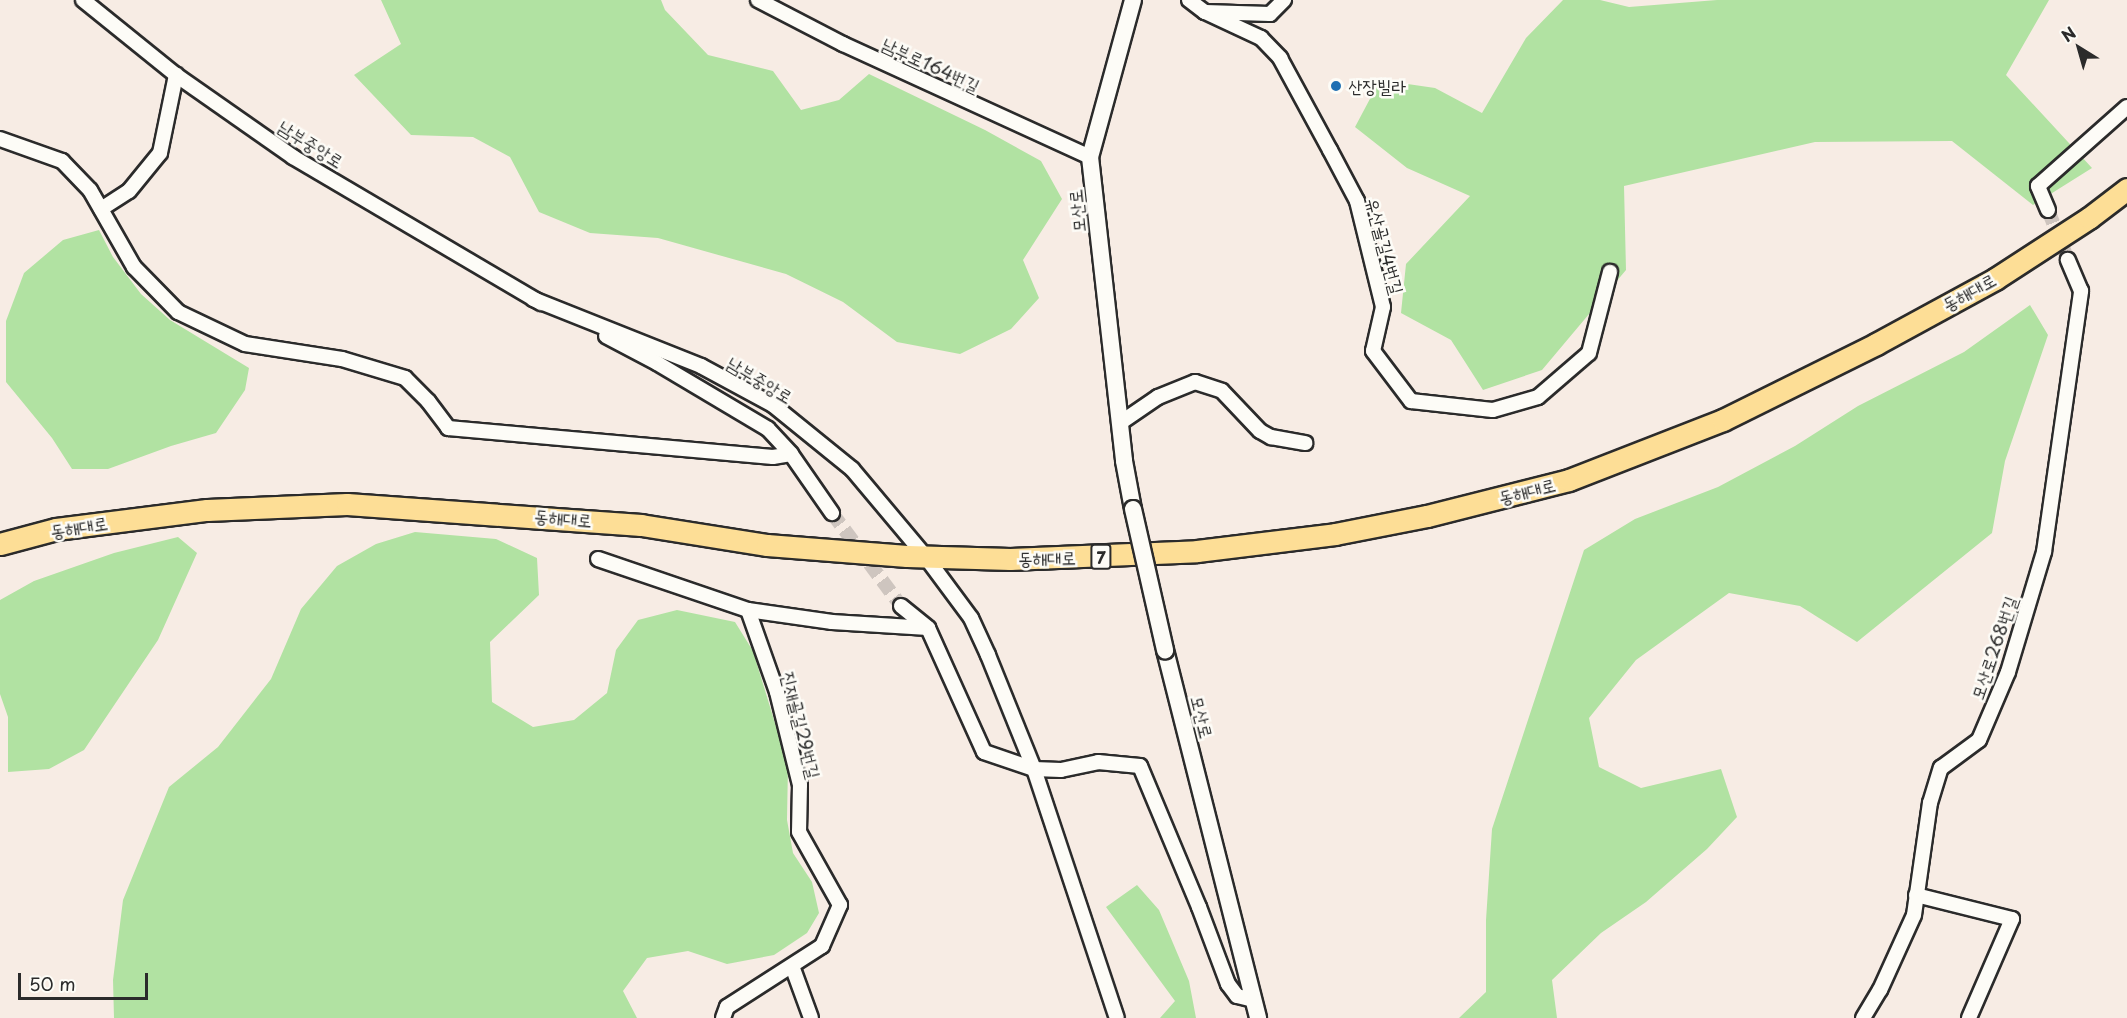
<!DOCTYPE html>
<meta charset="utf-8">
<style>
body{margin:0}
#map{position:relative;width:2127px;height:1018px;overflow:hidden;background:#f7ece4;font-family:"Playpen Sans","Poor Story",sans-serif}
div>[style]{position:absolute}
.green>*{inset:0;background:#b1e2a2}
.minor-tunnel>*{height:14px;margin-top:-7px;transform-origin:0;background:repeating-linear-gradient(90deg,#cec5bf 0 14px,transparent 0 21px)}
.roads{filter:drop-shadow(2px 0 #2b2b2b) drop-shadow(-2px 0 #2b2b2b) drop-shadow(0 2px #2b2b2b) drop-shadow(0 -2px #2b2b2b)}
.minor>*{height:14px;margin:-7px;padding:0 7px;transform-origin:7px;border-radius:7px;background:#fdfcf7}
.tertiary>*{height:16px;margin:-8px;padding:0 8px;transform-origin:8px;border-radius:8px;background:#fdfcf7}
.primary>*{height:21px;margin:-10.5px;padding:0 10.5px;transform-origin:10.5px;border-radius:10.5px;background:#fdde96}
.bridges{filter:drop-shadow(2px 0 #2b2b2b) drop-shadow(-2px 0 #2b2b2b) drop-shadow(0 2px #2b2b2b) drop-shadow(0 -2px #2b2b2b)}
.tertiary-bridge>*{height:16px;margin:-8px;padding:0 8px;transform-origin:8px;border-radius:8px;background:#fdfcf7}
.dots>*{width:16px;height:16px;translate:-50% -50%;box-sizing:border-box;border:3px solid #fdfcf7;border-radius:50%}
span{translate:-50% -50%;white-space:nowrap;text-align:center;line-height:1.15;-webkit-text-stroke:5px #fdfcf7;paint-order:stroke}
.shield-label span{padding:2px 4px;background:#fdfcf7;border:2px solid;border-radius:4px;-webkit-text-stroke-width:0}
.shield-label{font-size:16px;color:#2b2b2b;font-weight:700}
.street-label{font-size:18px;color:#2b2b2b}
.poi-label{font-size:18px;color:#2b2b2b}
.left{translate:0 -50%;text-align:left}
.north{position:absolute;left:2049px;top:18px;width:60px;height:60px;-webkit-text-stroke:4px #fdfcf7;paint-order:stroke;rotate:323deg;font-size:16px;font-weight:700;line-height:24px;text-align:center;color:#2b2b2b}
.north::after{content:'';display:block;margin:auto;width:21px;height:27px;background:#2b2b2b;clip-path:polygon(50% 0,100% 100%,50% 72%,0 100%)}
.scale{position:absolute;left:18px;top:973px;width:130px;height:27px;box-sizing:border-box;border:3px solid #2b2b2b;border-top:0;padding-left:8px;font-size:18px;line-height:21px;white-space:nowrap;color:#2b2b2b;-webkit-text-stroke:4px #fdfcf7;paint-order:stroke}
</style>
<div id="map">
<div class="green">
<div style="clip-path:polygon(381px 0,661px 0,665px 10px,708px 55px,773px 71px,801px 110px,839px 100px,869px 74px,985px 130px,1041px 161px,1062px 199px,1023px 260px,1039px 298px,1011px 329px,960px 354px,897px 342px,843px 302px,786px 274px,658px 238px,590px 233px,539px 212px,510px 157px,473px 137px,411px 135px,354px 75px,401px 44px)"></div>
<div style="clip-path:polygon(1563px 0,1600px 0,1629px 7px,1717px 0,2049px 0,2006px 75px,2092px 168px,2033px 205px,1952px 141px,1815px 142px,1624px 186px,1626px 270px,1542px 370px,1483px 390px,1451px 340px,1401px 313px,1406px 264px,1470px 196px,1407px 168px,1355px 127px,1380px 80px,1435px 88px,1482px 113px,1526px 38px)"></div>
<div style="clip-path:polygon(99px 230px,113px 257px,141px 294px,170px 320px,249px 368px,245px 390px,216px 433px,171px 446px,108px 469px,72px 469px,52px 438px,6px 382px,6px 321px,24px 273px,63px 240px)"></div>
<div style="clip-path:polygon(2030px 305px,2048px 335px,2005px 461px,1992px 533px,1857px 642px,1800px 606px,1729px 593px,1636px 660px,1589px 718px,1599px 767px,1641px 788px,1721px 769px,1737px 817px,1707px 849px,1646px 902px,1601px 933px,1552px 980px,1557px 1018px,1459px 1018px,1486px 992px,1486px 920px,1492px 829px,1584px 550px,1635px 519px,1718px 487px,1795px 446px,1858px 406px,1964px 352px)"></div>
<div style="clip-path:polygon(415px 532px,496px 539px,537px 558px,539px 595px,490px 642px,492px 702px,533px 727px,574px 720px,607px 693px,616px 650px,638px 620px,677px 610px,735px 622px,753px 651px,788px 766px,787px 820px,793px 853px,812px 882px,819px 913px,807px 933px,774px 955px,727px 964px,688px 951px,647px 958px,623px 991px,637px 1018px,114px 1018px,113px 980px,123px 900px,169px 787px,218px 747px,271px 679px,301px 609px,337px 566px,376px 544px)"></div>
<div style="clip-path:polygon(178px 537px,197px 553px,158px 640px,84px 750px,49px 769px,8px 772px,8px 717px,0 694px,0 600px,34px 581px,114px 553px)"></div>
<div style="clip-path:polygon(1137px 885px,1159px 910px,1189px 981px,1196px 1018px,1160px 1018px,1175px 1001px,1106px 907px)"></div>
</div>
<div class="minor-tunnel">
<div style="left:2048px;top:210px;width:54px;rotate:68.2deg"></div>
<div style="left:832px;top:513px;width:116px;rotate:53.4deg"></div>
</div>
<div class="roads">
<div class="minor">
<div style="left:83px;top:0;width:119px;rotate:38.9deg"></div>
<div style="left:176px;top:75px;width:143px;rotate:35deg"></div>
<div style="left:293px;top:157px;width:288px;rotate:30.5deg"></div>
<div style="left:758px;top:0;width:96px;rotate:27.4deg"></div>
<div style="left:843px;top:44px;width:272px;rotate:24.6deg"></div>
<div style="left:1189px;top:0;width:20px;rotate:37deg"></div>
<div style="left:1205px;top:12px;width:65px;rotate:1.8deg"></div>
<div style="left:1270px;top:14px;width:20px;rotate:-45deg"></div>
<div style="left:1205px;top:12px;width:62px;rotate:24.9deg"></div>
<div style="left:1261px;top:38px;width:28px;rotate:46deg"></div>
<div style="left:1280px;top:58px;width:105px;rotate:61.5deg"></div>
<div style="left:1330px;top:150px;width:58px;rotate:62.1deg"></div>
<div style="left:1357px;top:201px;width:109px;rotate:76.2deg"></div>
<div style="left:1383px;top:307px;width:45px;rotate:102.8deg"></div>
<div style="left:1373px;top:351px;width:63px;rotate:52.8deg"></div>
<div style="left:1411px;top:401px;width:82px;rotate:6.3deg"></div>
<div style="left:1493px;top:410px;width:47px;rotate:-16.1deg"></div>
<div style="left:1538px;top:397px;width:67px;rotate:-40.8deg"></div>
<div style="left:1589px;top:353px;width:84px;rotate:-75.5deg"></div>
<div style="left:0;top:139px;width:66px;rotate:19.5deg"></div>
<div style="left:62px;top:161px;width:40px;rotate:46deg"></div>
<div style="left:90px;top:190px;width:89px;rotate:60.3deg"></div>
<div style="left:134px;top:267px;width:63px;rotate:45.6deg"></div>
<div style="left:178px;top:312px;width:74px;rotate:25.5deg"></div>
<div style="left:245px;top:344px;width:98px;rotate:8.8deg"></div>
<div style="left:342px;top:359px;width:66px;rotate:16.8deg"></div>
<div style="left:405px;top:378px;width:33px;rotate:45deg"></div>
<div style="left:428px;top:401px;width:34px;rotate:53deg"></div>
<div style="left:448px;top:428px;width:326px;rotate:5.1deg"></div>
<div style="left:773px;top:457px;width:18px;rotate:-9deg"></div>
<div style="left:101px;top:209px;width:33px;rotate:-33deg"></div>
<div style="left:129px;top:191px;width:49px;rotate:-50.8deg"></div>
<div style="left:160px;top:153px;width:80px;rotate:-78.4deg"></div>
<div style="left:2048px;top:210px;width:26px;rotate:-113deg"></div>
<div style="left:2038px;top:186px;width:119px;rotate:-41.6deg"></div>
<div style="left:533px;top:299px;width:181px;rotate:21.7deg"></div>
<div style="left:701px;top:366px;width:82px;rotate:28.4deg"></div>
<div style="left:773px;top:405px;width:102px;rotate:39deg"></div>
<div style="left:852px;top:469px;width:114px;rotate:50deg"></div>
<div style="left:925px;top:556px;width:77px;rotate:53.4deg"></div>
<div style="left:971px;top:618px;width:41px;rotate:65.3deg"></div>
<div style="left:988px;top:655px;width:123px;rotate:68deg"></div>
<div style="left:1034px;top:769px;width:262px;rotate:71.6deg"></div>
<div style="left:606px;top:336px;width:58px;rotate:27.9deg"></div>
<div style="left:657px;top:363px;width:129px;rotate:30.7deg"></div>
<div style="left:768px;top:429px;width:34px;rotate:47deg"></div>
<div style="left:791px;top:454px;width:72px;rotate:55.2deg"></div>
<div style="left:1120px;top:423px;width:46px;rotate:-34.4deg"></div>
<div style="left:1158px;top:397px;width:40px;rotate:-22deg"></div>
<div style="left:1195px;top:382px;width:28px;rotate:18deg"></div>
<div style="left:1222px;top:391px;width:55px;rotate:46.5deg"></div>
<div style="left:1260px;top:431px;width:13px;rotate:29deg"></div>
<div style="left:1271px;top:437px;width:35px;rotate:10deg"></div>
<div style="left:598px;top:559px;width:158px;rotate:18.8deg"></div>
<div style="left:748px;top:610px;width:85px;rotate:8.1deg"></div>
<div style="left:832px;top:622px;width:96px;rotate:3.6deg"></div>
<div style="left:901px;top:606px;width:35px;rotate:39deg"></div>
<div style="left:928px;top:628px;width:136px;rotate:65.7deg"></div>
<div style="left:984px;top:752px;width:53px;rotate:18.8deg"></div>
<div style="left:1034px;top:769px;width:27px;rotate:2deg"></div>
<div style="left:1061px;top:770px;width:38px;rotate:-12deg"></div>
<div style="left:1098px;top:762px;width:42px;rotate:5.4deg"></div>
<div style="left:1140px;top:766px;width:153px;rotate:67.3deg"></div>
<div style="left:1199px;top:907px;width:82px;rotate:69.4deg"></div>
<div style="left:1228px;top:984px;width:15px;rotate:53deg"></div>
<div style="left:1237px;top:996px;width:17px;rotate:13deg"></div>
<div style="left:1916px;top:895px;width:99px;rotate:14deg"></div>
<div style="left:2012px;top:919px;width:108px;rotate:113.5deg"></div>
<div style="left:792px;top:966px;width:55px;rotate:69.9deg"></div>
<div style="left:723px;top:1018px;width:12px;rotate:-70deg"></div>
<div style="left:727px;top:1007px;width:113px;rotate:-32.7deg"></div>
<div style="left:822px;top:946px;width:45px;rotate:-66.3deg"></div>
<div style="left:840px;top:905px;width:84px;rotate:-119.3deg"></div>
<div style="left:799px;top:832px;width:47px;rotate:-88.8deg"></div>
<div style="left:800px;top:785px;width:96px;rotate:-103.9deg"></div>
<div style="left:777px;top:692px;width:87px;rotate:-109.5deg"></div>
<div style="left:1863px;top:1018px;width:33px;rotate:-59deg"></div>
<div style="left:1880px;top:990px;width:82px;rotate:-65.6deg"></div>
<div style="left:1914px;top:915px;width:113px;rotate:-81.9deg"></div>
<div style="left:1930px;top:803px;width:37px;rotate:-73deg"></div>
<div style="left:1941px;top:768px;width:47px;rotate:-36.4deg"></div>
<div style="left:1979px;top:740px;width:74px;rotate:-66.9deg"></div>
<div style="left:2008px;top:672px;width:125px;rotate:-73.3deg"></div>
<div style="left:2044px;top:552px;width:264px;rotate:-81.9deg"></div>
<div style="left:2081px;top:291px;width:34px;rotate:-113deg"></div>
</div>
<div class="tertiary">
<div style="left:1133px;top:0;width:163px;rotate:105.3deg"></div>
<div style="left:1090px;top:157px;width:306px;rotate:83.6deg"></div>
<div style="left:1124px;top:461px;width:49px;rotate:79.4deg"></div>
<div style="left:1165px;top:650px;width:380px;rotate:75.8deg"></div>
</div>
<div class="primary">
<div style="left:0;top:544px;width:58px;rotate:-15deg"></div>
<div style="left:56px;top:529px;width:152px;rotate:-7.2deg"></div>
<div style="left:207px;top:510px;width:140px;rotate:-2.5deg"></div>
<div style="left:347px;top:504px;width:295px;rotate:4.1deg"></div>
<div style="left:641px;top:525px;width:128px;rotate:9deg"></div>
<div style="left:767px;top:545px;width:140px;rotate:4.5deg"></div>
<div style="left:907px;top:556px;width:103px;rotate:1.7deg"></div>
<div style="left:1010px;top:559px;width:187px;rotate:-2.4deg"></div>
<div style="left:1197px;top:551px;width:139px;rotate:-7deg"></div>
<div style="left:1335px;top:534px;width:94px;rotate:-11.1deg"></div>
<div style="left:1427px;top:516px;width:146px;rotate:-14.2deg"></div>
<div style="left:1569px;top:480px;width:165px;rotate:-21.3deg"></div>
<div style="left:1723px;top:420px;width:171px;rotate:-26.4deg"></div>
<div style="left:1876px;top:344px;width:136px;rotate:-28.6deg"></div>
<div style="left:1995px;top:279px;width:112px;rotate:-33deg"></div>
<div style="left:2089px;top:218px;width:48px;rotate:-37.3deg"></div>
</div>
</div>
<div class="bridges">
<div class="tertiary-bridge">
<div style="left:1133px;top:509px;width:145px;rotate:77.2deg"></div>
</div>
</div>
<div class="dots">
<div style="left:1336px;top:86px;background:#1f6fb2"></div>
</div>
<div class="shield-label">
<span style="left:1101px;top:557px">7</span>
</div>
<div class="street-label">
<span style="left:931px;top:65px;rotate:25deg">남부로164번길</span>
<span style="left:311px;top:144px;rotate:32deg">남부중앙로</span>
<span style="left:1077px;top:211px;rotate:-96deg">모산로</span>
<span style="left:1385px;top:246px;rotate:75deg">유산골길4번길</span>
<span style="left:1969px;top:292px;rotate:-29deg">동해대로</span>
<span style="left:760px;top:380px;rotate:31deg">남부중앙로</span>
<span style="left:1527px;top:491px;rotate:-14deg">동해대로</span>
<span style="left:563px;top:518px;rotate:5deg">동해대로</span>
<span style="left:79px;top:527px;rotate:-9deg">동해대로</span>
<span style="left:1047px;top:558px;rotate:-1deg">동해대로</span>
<span style="left:1994px;top:648px;rotate:-71deg">모산로268번길</span>
<span style="left:1202px;top:717px;rotate:76deg">모산로</span>
<span style="left:801px;top:725px;rotate:76deg">진재골길29번길</span>
</div>
<div class="poi-label">
<span class="left" style="left:1348px;top:86px">산장빌라</span>
</div>
<div class="north">N</div>
<div class="scale">50 m</div>
</div>
